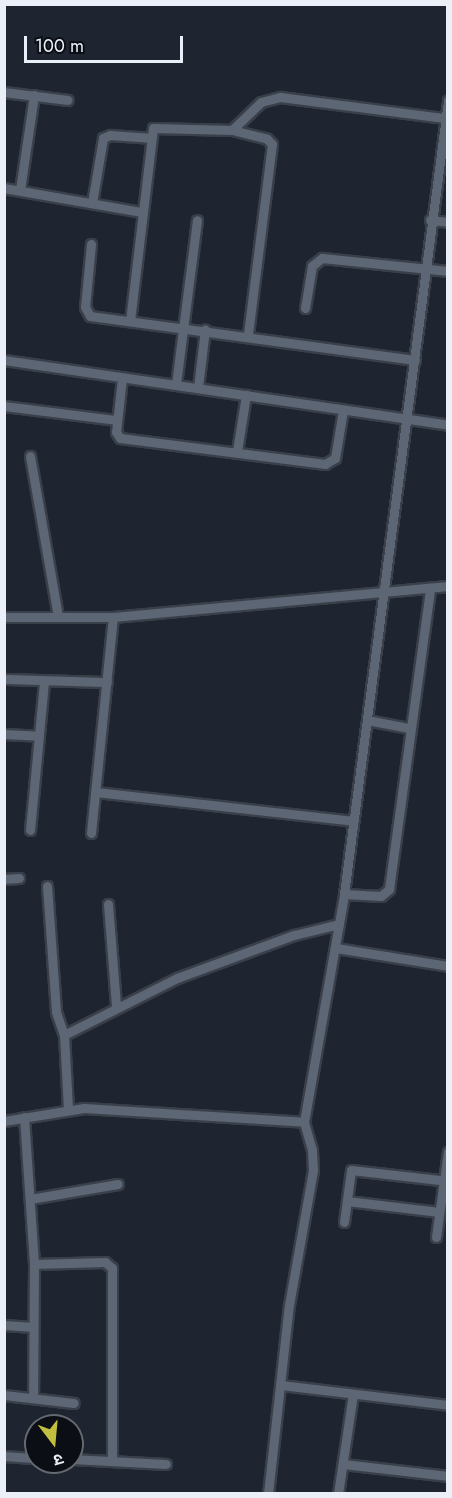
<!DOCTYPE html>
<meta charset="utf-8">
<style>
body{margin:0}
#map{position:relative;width:452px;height:1498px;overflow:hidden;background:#1e2531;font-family:Jost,"Noto Sans Devanagari",sans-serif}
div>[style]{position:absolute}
.roads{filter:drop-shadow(2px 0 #3a404a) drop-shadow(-2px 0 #3a404a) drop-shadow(0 2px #3a404a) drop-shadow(0 -2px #3a404a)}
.minor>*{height:9px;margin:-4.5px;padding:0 4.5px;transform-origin:4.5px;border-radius:4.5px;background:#5d6675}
span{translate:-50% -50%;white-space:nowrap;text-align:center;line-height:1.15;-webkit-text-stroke:6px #0b0e14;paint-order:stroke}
.frame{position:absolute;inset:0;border:6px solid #eaeff8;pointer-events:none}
.north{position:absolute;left:24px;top:1414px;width:60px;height:60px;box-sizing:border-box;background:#0b0e14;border:2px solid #64686f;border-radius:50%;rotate:164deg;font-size:16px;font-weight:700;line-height:24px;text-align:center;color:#eaeff8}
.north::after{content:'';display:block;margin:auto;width:21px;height:27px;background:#c1be40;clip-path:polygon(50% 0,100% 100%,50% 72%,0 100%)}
.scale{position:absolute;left:24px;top:36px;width:159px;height:27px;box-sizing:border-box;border:3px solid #eaeff8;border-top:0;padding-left:8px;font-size:18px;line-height:21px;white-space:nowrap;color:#eaeff8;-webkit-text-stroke:4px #0b0e14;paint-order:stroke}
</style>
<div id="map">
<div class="roads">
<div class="minor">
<div style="left:4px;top:92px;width:64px;rotate:7.2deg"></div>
<div style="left:232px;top:130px;width:36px;rotate:14deg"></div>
<div style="left:267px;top:139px;width:7px;rotate:45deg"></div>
<div style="left:272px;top:144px;width:192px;rotate:97.2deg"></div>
<div style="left:4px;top:188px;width:140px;rotate:9.9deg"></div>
<div style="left:20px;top:190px;width:96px;rotate:-81.6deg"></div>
<div style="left:92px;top:203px;width:66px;rotate:-80.4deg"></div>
<div style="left:103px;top:138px;width:8px;rotate:-23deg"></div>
<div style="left:110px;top:135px;width:39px;rotate:4deg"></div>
<div style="left:430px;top:220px;width:18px;rotate:6deg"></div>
<div style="left:91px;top:244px;width:63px;rotate:95.4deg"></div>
<div style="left:85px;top:307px;width:10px;rotate:61deg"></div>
<div style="left:90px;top:316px;width:328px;rotate:7.7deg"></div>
<div style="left:305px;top:308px;width:43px;rotate:-80.5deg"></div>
<div style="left:312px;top:266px;width:13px;rotate:-39deg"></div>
<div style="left:322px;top:258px;width:127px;rotate:5.9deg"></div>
<div style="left:130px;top:321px;width:194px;rotate:-83.2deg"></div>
<div style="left:153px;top:128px;width:79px;rotate:1.5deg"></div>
<div style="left:232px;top:130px;width:40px;rotate:-44deg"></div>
<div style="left:261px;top:102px;width:20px;rotate:-15deg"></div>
<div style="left:280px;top:97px;width:166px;rotate:7.3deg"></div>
<div style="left:4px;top:360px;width:449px;rotate:8.3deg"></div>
<div style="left:122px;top:378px;width:54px;rotate:96.3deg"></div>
<div style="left:116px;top:432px;width:7px;rotate:56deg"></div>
<div style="left:120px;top:438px;width:207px;rotate:7.2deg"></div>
<div style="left:325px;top:464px;width:12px;rotate:-31deg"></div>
<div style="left:335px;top:458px;width:49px;rotate:-80.5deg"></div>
<div style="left:176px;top:384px;width:165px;rotate:-82.7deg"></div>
<div style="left:198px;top:387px;width:58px;rotate:-83.1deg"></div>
<div style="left:4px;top:406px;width:114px;rotate:7.1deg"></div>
<div style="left:237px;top:451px;width:57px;rotate:-80.9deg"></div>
<div style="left:30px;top:456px;width:163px;rotate:80.1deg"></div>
<div style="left:4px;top:617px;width:109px"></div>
<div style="left:113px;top:617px;width:336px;rotate:-5.3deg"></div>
<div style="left:4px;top:679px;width:103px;rotate:1.7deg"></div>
<div style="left:367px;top:720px;width:43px;rotate:10.8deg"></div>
<div style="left:4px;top:734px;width:35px;rotate:3deg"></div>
<div style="left:96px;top:792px;width:259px;rotate:6.4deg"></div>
<div style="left:30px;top:830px;width:150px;rotate:-84.6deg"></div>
<div style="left:91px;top:833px;width:217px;rotate:-84.2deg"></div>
<div style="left:4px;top:879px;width:15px;rotate:-4deg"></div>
<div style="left:47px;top:886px;width:126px;rotate:85.9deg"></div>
<div style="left:56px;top:1012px;width:24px;rotate:71deg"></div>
<div style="left:64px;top:1035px;width:74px;rotate:86.9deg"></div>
<div style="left:344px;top:894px;width:37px;rotate:3deg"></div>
<div style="left:381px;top:896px;width:11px;rotate:-41deg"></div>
<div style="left:389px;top:889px;width:304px;rotate:-82.2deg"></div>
<div style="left:108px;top:904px;width:102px;rotate:85.5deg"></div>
<div style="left:336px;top:948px;width:113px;rotate:9.1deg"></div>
<div style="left:64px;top:1035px;width:127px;rotate:-26.8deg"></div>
<div style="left:177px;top:978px;width:125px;rotate:-20.2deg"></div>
<div style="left:294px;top:935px;width:46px;rotate:-13.7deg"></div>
<div style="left:24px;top:1117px;width:147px;rotate:86.1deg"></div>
<div style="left:34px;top:1264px;width:134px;rotate:90.4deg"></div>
<div style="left:4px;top:1121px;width:81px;rotate:-9.2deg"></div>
<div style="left:84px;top:1108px;width:220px;rotate:3.6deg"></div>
<div style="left:30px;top:1199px;width:89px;rotate:-9.7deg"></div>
<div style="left:347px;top:1201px;width:93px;rotate:6.8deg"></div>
<div style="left:344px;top:1222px;width:52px;rotate:-82.3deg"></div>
<div style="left:351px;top:1170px;width:98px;rotate:6.5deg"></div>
<div style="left:436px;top:1237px;width:86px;rotate:-82deg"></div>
<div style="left:34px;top:1264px;width:71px;rotate:-1.6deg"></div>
<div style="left:105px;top:1262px;width:9px;rotate:41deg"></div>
<div style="left:112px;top:1268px;width:193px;rotate:90deg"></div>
<div style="left:4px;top:1325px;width:29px;rotate:4deg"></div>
<div style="left:281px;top:1385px;width:168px;rotate:6.8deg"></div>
<div style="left:4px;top:1395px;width:70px;rotate:6.5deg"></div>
<div style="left:4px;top:1456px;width:32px;rotate:4deg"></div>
<div style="left:72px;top:1459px;width:94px;rotate:3deg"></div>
<div style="left:343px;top:1464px;width:106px;rotate:6.5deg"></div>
<div style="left:268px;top:1494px;width:190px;rotate:-83.7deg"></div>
<div style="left:289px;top:1305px;width:137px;rotate:-79.9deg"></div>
<div style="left:313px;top:1170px;width:20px;rotate:-93deg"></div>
<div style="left:312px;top:1150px;width:29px;rotate:-106deg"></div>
<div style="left:304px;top:1122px;width:231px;rotate:-80deg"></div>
<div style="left:344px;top:894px;width:800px;rotate:-82.53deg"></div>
<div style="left:338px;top:1494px;width:101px;rotate:-81.5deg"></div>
</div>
</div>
<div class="frame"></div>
<div class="north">उ</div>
<div class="scale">100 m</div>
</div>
